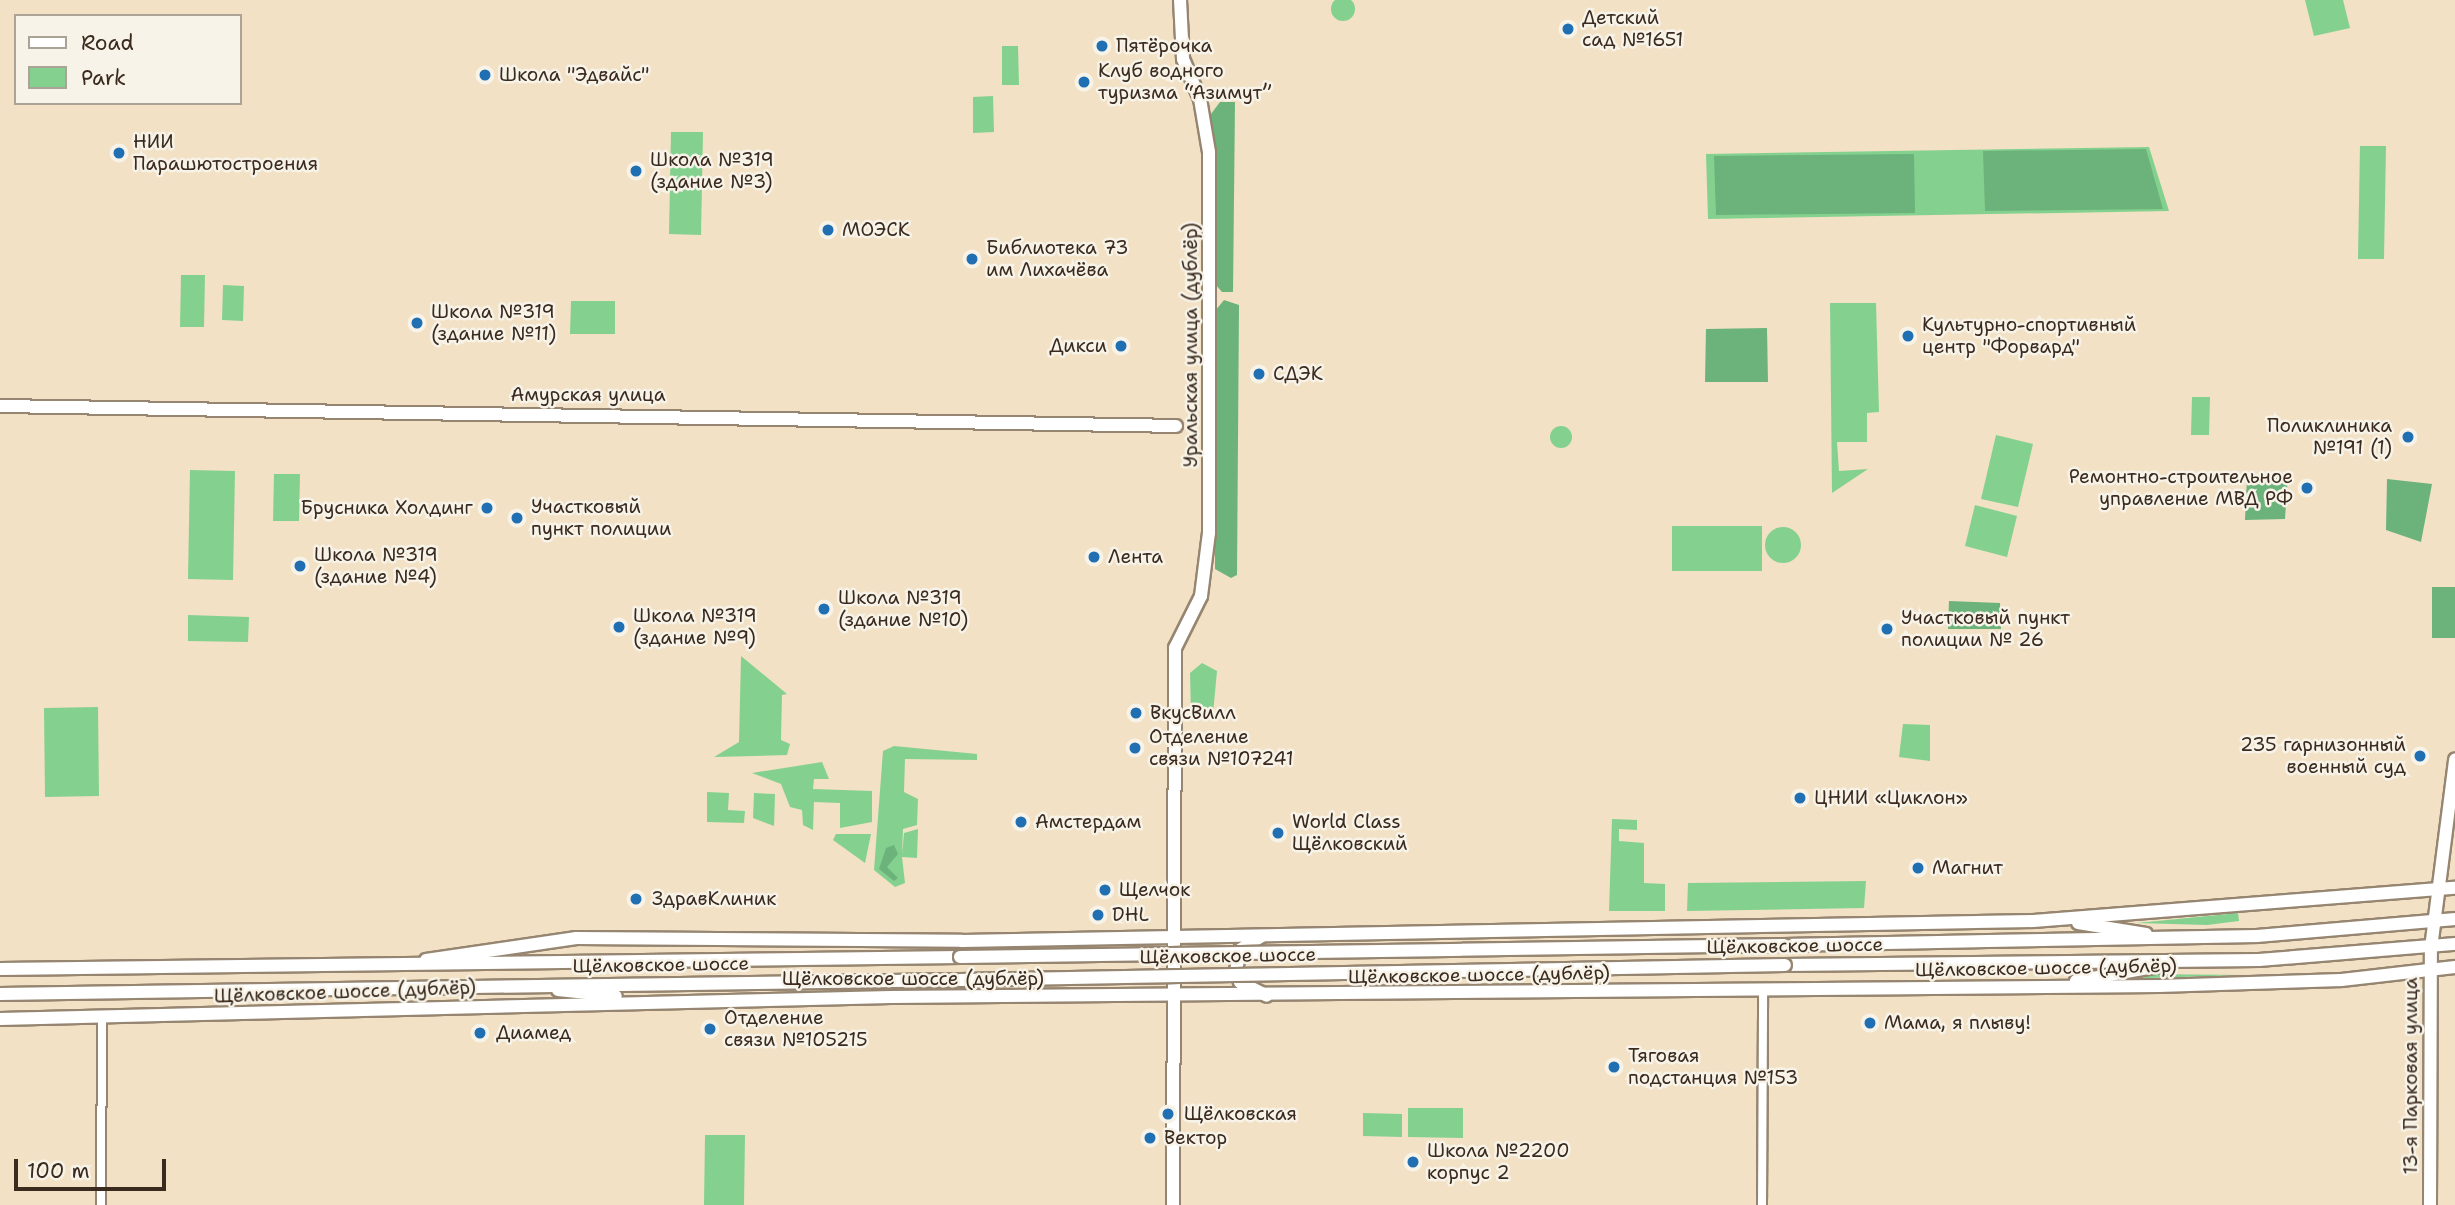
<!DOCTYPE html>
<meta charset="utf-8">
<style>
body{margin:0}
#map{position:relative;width:2455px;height:1205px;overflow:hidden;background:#f2e1c4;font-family:"Shantell Sans",sans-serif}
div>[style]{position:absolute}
.green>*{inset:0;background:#84d18f}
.round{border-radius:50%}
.forest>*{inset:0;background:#6bb37a}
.roads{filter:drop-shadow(2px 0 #968671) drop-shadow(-2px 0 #968671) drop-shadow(0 2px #968671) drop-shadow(0 -2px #968671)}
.street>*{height:8px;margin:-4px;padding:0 4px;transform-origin:4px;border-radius:4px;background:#fff}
.secondary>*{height:12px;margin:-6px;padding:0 6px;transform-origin:6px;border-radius:6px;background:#fff}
.primary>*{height:12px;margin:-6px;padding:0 6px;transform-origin:6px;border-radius:6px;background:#fff}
.bridges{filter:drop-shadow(2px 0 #968671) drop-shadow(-2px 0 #968671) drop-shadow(0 2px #968671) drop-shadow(0 -2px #968671)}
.primary-bridge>*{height:12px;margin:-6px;padding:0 6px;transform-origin:6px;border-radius:6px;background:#fff}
.dots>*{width:19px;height:19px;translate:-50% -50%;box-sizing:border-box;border:4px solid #f7f3e8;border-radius:50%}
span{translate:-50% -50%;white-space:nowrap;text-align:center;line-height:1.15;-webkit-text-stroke:5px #f7f3e8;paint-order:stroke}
.poi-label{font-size:19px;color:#3b2a1e}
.left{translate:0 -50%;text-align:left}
.right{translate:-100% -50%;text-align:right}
.street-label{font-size:19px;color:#3b2a1e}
.legend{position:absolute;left:14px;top:14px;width:228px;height:91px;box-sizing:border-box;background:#f7f3e8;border:2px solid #aca397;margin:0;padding:9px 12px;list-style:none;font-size:21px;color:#3b2a1e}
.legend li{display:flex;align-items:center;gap:14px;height:35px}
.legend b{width:35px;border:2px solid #aca397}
.scale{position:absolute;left:14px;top:1159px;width:152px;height:32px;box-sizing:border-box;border:4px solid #3b2a1e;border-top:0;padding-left:9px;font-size:21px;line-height:24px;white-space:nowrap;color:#3b2a1e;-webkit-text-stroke:5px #f7f3e8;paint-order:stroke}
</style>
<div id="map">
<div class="green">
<div class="round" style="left:1331px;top:-3px;width:24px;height:24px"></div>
<div style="clip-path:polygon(2305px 0,2343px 0,2350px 28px,2314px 36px)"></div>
<div style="clip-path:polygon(1002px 46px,1018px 46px,1019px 85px,1002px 85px)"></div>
<div style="clip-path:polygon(993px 96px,994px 132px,973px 133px,973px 97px)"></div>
<div style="clip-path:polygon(671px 132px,703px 132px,701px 235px,669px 234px)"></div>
<div style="clip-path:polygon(2360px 146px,2386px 146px,2384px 259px,2358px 259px)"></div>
<div style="clip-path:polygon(2149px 147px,2169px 211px,1708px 219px,1706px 154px)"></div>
<div style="clip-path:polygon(181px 275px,205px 275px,204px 327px,180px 327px)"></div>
<div style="clip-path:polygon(223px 285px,244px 286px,243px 321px,222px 320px)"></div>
<div style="clip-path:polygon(571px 301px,615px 301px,615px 334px,570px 334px)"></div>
<div style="clip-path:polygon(1830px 303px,1876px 303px,1879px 412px,1867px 413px,1867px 442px,1837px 442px,1839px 471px,1868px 469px,1832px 493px)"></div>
<div style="clip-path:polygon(2192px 397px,2210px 397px,2209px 435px,2191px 435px)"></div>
<div class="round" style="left:1550px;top:426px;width:22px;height:22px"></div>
<div style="clip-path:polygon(1996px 435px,2033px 444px,2018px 507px,1981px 499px)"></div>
<div style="clip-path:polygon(190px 470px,235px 471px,233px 580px,188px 579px)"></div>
<div style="clip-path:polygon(274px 474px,300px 474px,299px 521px,273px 521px)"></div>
<div style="clip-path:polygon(1975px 505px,2017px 516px,2007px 557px,1965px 546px)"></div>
<div style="clip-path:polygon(1672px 526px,1762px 526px,1762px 571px,1672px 571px)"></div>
<div class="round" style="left:1765px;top:527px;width:36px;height:36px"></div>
<div style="clip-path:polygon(188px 615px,249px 617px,248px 642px,188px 641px)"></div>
<div style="clip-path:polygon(741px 656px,787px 694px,782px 695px,781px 740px,790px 744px,787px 755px,714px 757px,739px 742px)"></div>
<div style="clip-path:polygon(1202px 663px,1217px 671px,1213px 714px,1191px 713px,1190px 673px)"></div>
<div style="clip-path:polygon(98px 707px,99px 796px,45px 797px,44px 708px)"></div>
<div style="clip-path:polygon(1903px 724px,1930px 725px,1930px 761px,1899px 757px)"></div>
<div style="clip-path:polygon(894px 746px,977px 754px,977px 760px,905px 759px,904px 792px,918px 799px,917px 825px,903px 829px,902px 855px,904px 833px,918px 829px,917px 858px,902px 857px,905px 883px,895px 887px,874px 870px,883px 751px)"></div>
<div style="clip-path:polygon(822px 762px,829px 779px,814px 779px,813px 789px,872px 791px,872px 822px,840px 828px,840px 803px,814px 802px,813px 830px,803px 825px,802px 810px,790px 807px,781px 784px,752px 773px)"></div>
<div style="clip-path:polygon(707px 792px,729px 793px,728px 810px,745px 811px,744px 823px,707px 822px)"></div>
<div style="clip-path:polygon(754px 793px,775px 794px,774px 826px,753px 818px)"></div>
<div style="clip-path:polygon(1612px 819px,1637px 820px,1637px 830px,1619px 829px,1619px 841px,1644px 843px,1644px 883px,1665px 884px,1665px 911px,1609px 911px)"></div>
<div style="clip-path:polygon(836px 834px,871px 834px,865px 863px,833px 840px)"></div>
<div style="clip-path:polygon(1866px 881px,1864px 908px,1687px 911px,1688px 883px)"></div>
<div style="clip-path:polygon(2238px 913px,2239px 921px,2207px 925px,2137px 923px)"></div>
<div style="clip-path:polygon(2135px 974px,2247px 975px,2117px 979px)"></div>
<div style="clip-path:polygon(1408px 1108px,1463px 1108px,1463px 1138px,1408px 1137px)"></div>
<div style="clip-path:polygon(1363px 1113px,1402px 1114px,1402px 1137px,1363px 1136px)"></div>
<div style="clip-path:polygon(705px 1135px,745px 1135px,744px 1205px,704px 1205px)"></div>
</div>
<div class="forest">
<div style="clip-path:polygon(1220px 102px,1235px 102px,1233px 292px,1222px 292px,1216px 285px,1211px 114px)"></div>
<div style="clip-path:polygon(2146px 149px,2163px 209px,1985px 211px,1983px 151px)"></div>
<div style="clip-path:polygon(1914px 154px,1915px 213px,1716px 215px,1714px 156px)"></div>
<div style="clip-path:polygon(1224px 300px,1239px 305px,1237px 575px,1231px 578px,1215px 569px,1215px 311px)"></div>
<div style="clip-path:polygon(1767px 328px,1768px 382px,1705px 382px,1706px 329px)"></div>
<div style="clip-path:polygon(2288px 474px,2285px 519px,2245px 520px,2247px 478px)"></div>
<div style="clip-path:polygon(2387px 479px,2432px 484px,2421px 542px,2386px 530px)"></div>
<div style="clip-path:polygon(2432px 587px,2455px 587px,2455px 638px,2432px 638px)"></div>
<div style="clip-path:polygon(1949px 601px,2000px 603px,2001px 629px,1948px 629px)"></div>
<div style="clip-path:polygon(894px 845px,898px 854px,887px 867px,898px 878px,894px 881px,879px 869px,886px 848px)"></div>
</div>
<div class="roads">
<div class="street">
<div style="left:101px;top:1205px;width:187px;rotate:-89.7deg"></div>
<div style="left:1762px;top:1205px;width:215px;rotate:-89.7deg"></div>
</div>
<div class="secondary">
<div style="left:0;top:406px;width:1176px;rotate:0.97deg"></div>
<div style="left:2078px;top:923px;width:69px;rotate:9.2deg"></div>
<div style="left:1262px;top:936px;width:26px;rotate:148deg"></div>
<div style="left:1240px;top:950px;width:21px;rotate:101deg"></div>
<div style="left:1236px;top:971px;width:12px;rotate:70deg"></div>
<div style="left:1240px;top:982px;width:30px;rotate:27deg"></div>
<div style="left:426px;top:960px;width:152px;rotate:-8.3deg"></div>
<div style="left:576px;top:938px;width:386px;rotate:0.4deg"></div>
<div style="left:962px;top:941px;width:1071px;rotate:-1.07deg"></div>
<div style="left:2033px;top:921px;width:423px;rotate:-4.5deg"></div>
<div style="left:2076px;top:981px;width:90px;rotate:-10.2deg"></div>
<div style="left:558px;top:990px;width:58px;rotate:5.9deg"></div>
<div style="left:0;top:1019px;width:891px;rotate:-1.41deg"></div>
<div style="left:891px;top:997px;width:1268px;rotate:-0.5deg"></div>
<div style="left:2159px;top:986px;width:182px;rotate:-1.9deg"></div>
<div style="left:2341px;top:980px;width:115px;rotate:-6.5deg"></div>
<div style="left:1173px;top:1205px;width:557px;rotate:-89.79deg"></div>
<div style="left:1175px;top:648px;width:58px;rotate:-63.4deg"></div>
<div style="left:1201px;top:596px;width:64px;rotate:-82.8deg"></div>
<div style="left:1209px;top:533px;width:381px;rotate:-90deg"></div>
<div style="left:1209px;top:152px;width:54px;rotate:-99.6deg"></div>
<div style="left:1200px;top:99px;width:43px;rotate:-113deg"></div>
<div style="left:1183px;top:59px;width:59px;rotate:-92.9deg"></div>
<div style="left:2430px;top:1205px;width:257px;rotate:-89.8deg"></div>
<div style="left:2431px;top:948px;width:190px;rotate:-82.7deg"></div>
</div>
<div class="primary">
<div style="left:1784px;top:945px;width:473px;rotate:-1.1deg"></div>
<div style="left:2257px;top:936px;width:199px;rotate:-4.9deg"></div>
<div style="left:1785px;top:965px;width:474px;rotate:-0.6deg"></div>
<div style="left:2259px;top:960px;width:197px;rotate:-4.7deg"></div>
<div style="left:0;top:969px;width:960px;rotate:-0.72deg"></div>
<div style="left:0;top:994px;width:960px;rotate:-0.84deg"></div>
</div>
</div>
<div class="bridges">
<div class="primary-bridge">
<div style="left:960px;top:957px;width:824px;rotate:-0.83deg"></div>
<div style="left:960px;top:980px;width:825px;rotate:-1.04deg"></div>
</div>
</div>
<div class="dots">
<div style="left:1568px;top:29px;background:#1f6fb2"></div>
<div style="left:1102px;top:46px;background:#1f6fb2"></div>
<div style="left:485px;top:75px;background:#1f6fb2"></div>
<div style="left:1084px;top:82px;background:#1f6fb2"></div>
<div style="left:119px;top:153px;background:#1f6fb2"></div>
<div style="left:636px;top:171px;background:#1f6fb2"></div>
<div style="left:828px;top:230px;background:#1f6fb2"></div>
<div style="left:972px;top:259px;background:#1f6fb2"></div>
<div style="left:417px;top:323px;background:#1f6fb2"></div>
<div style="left:1908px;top:336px;background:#1f6fb2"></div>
<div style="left:1121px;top:346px;background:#1f6fb2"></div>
<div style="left:1259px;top:374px;background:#1f6fb2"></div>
<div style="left:2408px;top:437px;background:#1f6fb2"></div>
<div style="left:2307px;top:488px;background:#1f6fb2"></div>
<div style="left:487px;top:508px;background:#1f6fb2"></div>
<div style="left:517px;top:518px;background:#1f6fb2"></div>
<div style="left:1094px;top:557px;background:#1f6fb2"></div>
<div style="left:300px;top:566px;background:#1f6fb2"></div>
<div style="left:824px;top:609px;background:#1f6fb2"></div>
<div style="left:619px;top:627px;background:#1f6fb2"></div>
<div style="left:1887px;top:629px;background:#1f6fb2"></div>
<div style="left:1136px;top:713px;background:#1f6fb2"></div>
<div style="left:1135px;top:748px;background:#1f6fb2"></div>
<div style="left:2420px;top:756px;background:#1f6fb2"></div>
<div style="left:1800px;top:798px;background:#1f6fb2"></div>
<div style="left:1021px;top:822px;background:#1f6fb2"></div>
<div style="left:1278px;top:833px;background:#1f6fb2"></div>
<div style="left:1918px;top:868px;background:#1f6fb2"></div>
<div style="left:1105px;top:890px;background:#1f6fb2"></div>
<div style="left:636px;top:899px;background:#1f6fb2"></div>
<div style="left:1098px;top:915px;background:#1f6fb2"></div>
<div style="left:1870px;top:1023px;background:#1f6fb2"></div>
<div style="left:710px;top:1029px;background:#1f6fb2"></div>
<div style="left:480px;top:1033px;background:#1f6fb2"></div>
<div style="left:1614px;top:1067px;background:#1f6fb2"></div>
<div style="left:1168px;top:1114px;background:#1f6fb2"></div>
<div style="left:1150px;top:1138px;background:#1f6fb2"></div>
<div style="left:1413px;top:1162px;background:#1f6fb2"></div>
</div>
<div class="poi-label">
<span class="left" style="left:1582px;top:29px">Детский<br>сад №1651</span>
<span class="left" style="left:1116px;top:46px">Пятёрочка</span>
<span class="left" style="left:1098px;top:82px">Клуб водного<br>туризма “Азимут”</span>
<span class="left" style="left:499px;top:75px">Школа "Эдвайс"</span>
<span class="left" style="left:133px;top:153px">НИИ<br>Парашютостроения</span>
<span class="left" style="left:650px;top:171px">Школа №319<br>(здание №3)</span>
<span class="left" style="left:842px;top:230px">МОЭСК</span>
<span class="left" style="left:986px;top:259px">Библиотека 73<br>им Лихачёва</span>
<span class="left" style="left:431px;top:323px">Школа №319<br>(здание №11)</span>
<span class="left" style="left:1922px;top:336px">Культурно-спортивный<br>центр "Форвард"</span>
<span class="right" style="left:1107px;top:346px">Дикси</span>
<span class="left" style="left:1273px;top:374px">СДЭК</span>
<span class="right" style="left:2392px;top:437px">Поликлиника<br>№191 (1)</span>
<span class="right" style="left:2293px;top:488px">Ремонтно-строительное<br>управление МВД РФ</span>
<span class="left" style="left:531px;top:518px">Участковый<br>пункт полиции</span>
<span class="right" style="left:473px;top:508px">Брусника Холдинг</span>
<span class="left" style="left:314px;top:566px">Школа №319<br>(здание №4)</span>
<span class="left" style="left:1108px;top:557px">Лента</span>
<span class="left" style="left:838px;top:609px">Школа №319<br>(здание №10)</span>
<span class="left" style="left:633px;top:627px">Школа №319<br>(здание №9)</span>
<span class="left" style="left:1901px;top:629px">Участковый пункт<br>полиции № 26</span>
<span class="left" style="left:1150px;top:713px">ВкусВилл</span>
<span class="left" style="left:1149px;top:748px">Отделение<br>связи №107241</span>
<span class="right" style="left:2406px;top:756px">235 гарнизонный<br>военный суд</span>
<span class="left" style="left:1814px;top:798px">ЦНИИ «Циклон»</span>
<span class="left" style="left:1035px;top:822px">Амстердам</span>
<span class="left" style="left:1292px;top:833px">World Class<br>Щёлковский</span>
<span class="left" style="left:1932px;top:868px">Магнит</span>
<span class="left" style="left:1119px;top:890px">Щелчок</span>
<span class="left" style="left:652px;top:899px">ЗдравКлиник</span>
<span class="left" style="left:1112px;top:915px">DHL</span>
<span class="left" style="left:724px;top:1029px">Отделение<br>связи №105215</span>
<span class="left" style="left:1884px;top:1023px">Мама, я плыву!</span>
<span class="left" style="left:496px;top:1033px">Диамед</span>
<span class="left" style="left:1628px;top:1067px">Тяговая<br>подстанция №153</span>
<span class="left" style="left:1184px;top:1114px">Щёлковская</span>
<span class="left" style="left:1164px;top:1138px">Вектор</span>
<span class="left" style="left:1427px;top:1162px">Школа №2200<br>корпус 2</span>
</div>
<div class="street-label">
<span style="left:1191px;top:345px;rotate:-90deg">Уральская улица (дублёр)</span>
<span style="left:588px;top:395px">Амурская улица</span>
<span style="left:1795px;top:946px;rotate:-1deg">Щёлковское шоссе</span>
<span style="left:1228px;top:956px;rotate:-1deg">Щёлковское шоссе</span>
<span style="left:661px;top:965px;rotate:-1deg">Щёлковское шоссе</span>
<span style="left:2046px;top:968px;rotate:-1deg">Щёлковское шоссе (дублёр)</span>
<span style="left:1479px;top:975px;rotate:-1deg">Щёлковское шоссе (дублёр)</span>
<span style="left:913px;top:979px">Щёлковское шоссе (дублёр)</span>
<span style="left:345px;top:992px;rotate:-2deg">Щёлковское шоссе (дублёр)</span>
<span style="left:2411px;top:1076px;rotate:-90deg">13-я Парковая улица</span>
</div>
<ul class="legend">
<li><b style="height:9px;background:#fff"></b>Road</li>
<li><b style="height:19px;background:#84d18f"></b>Park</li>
</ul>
<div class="scale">100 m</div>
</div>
